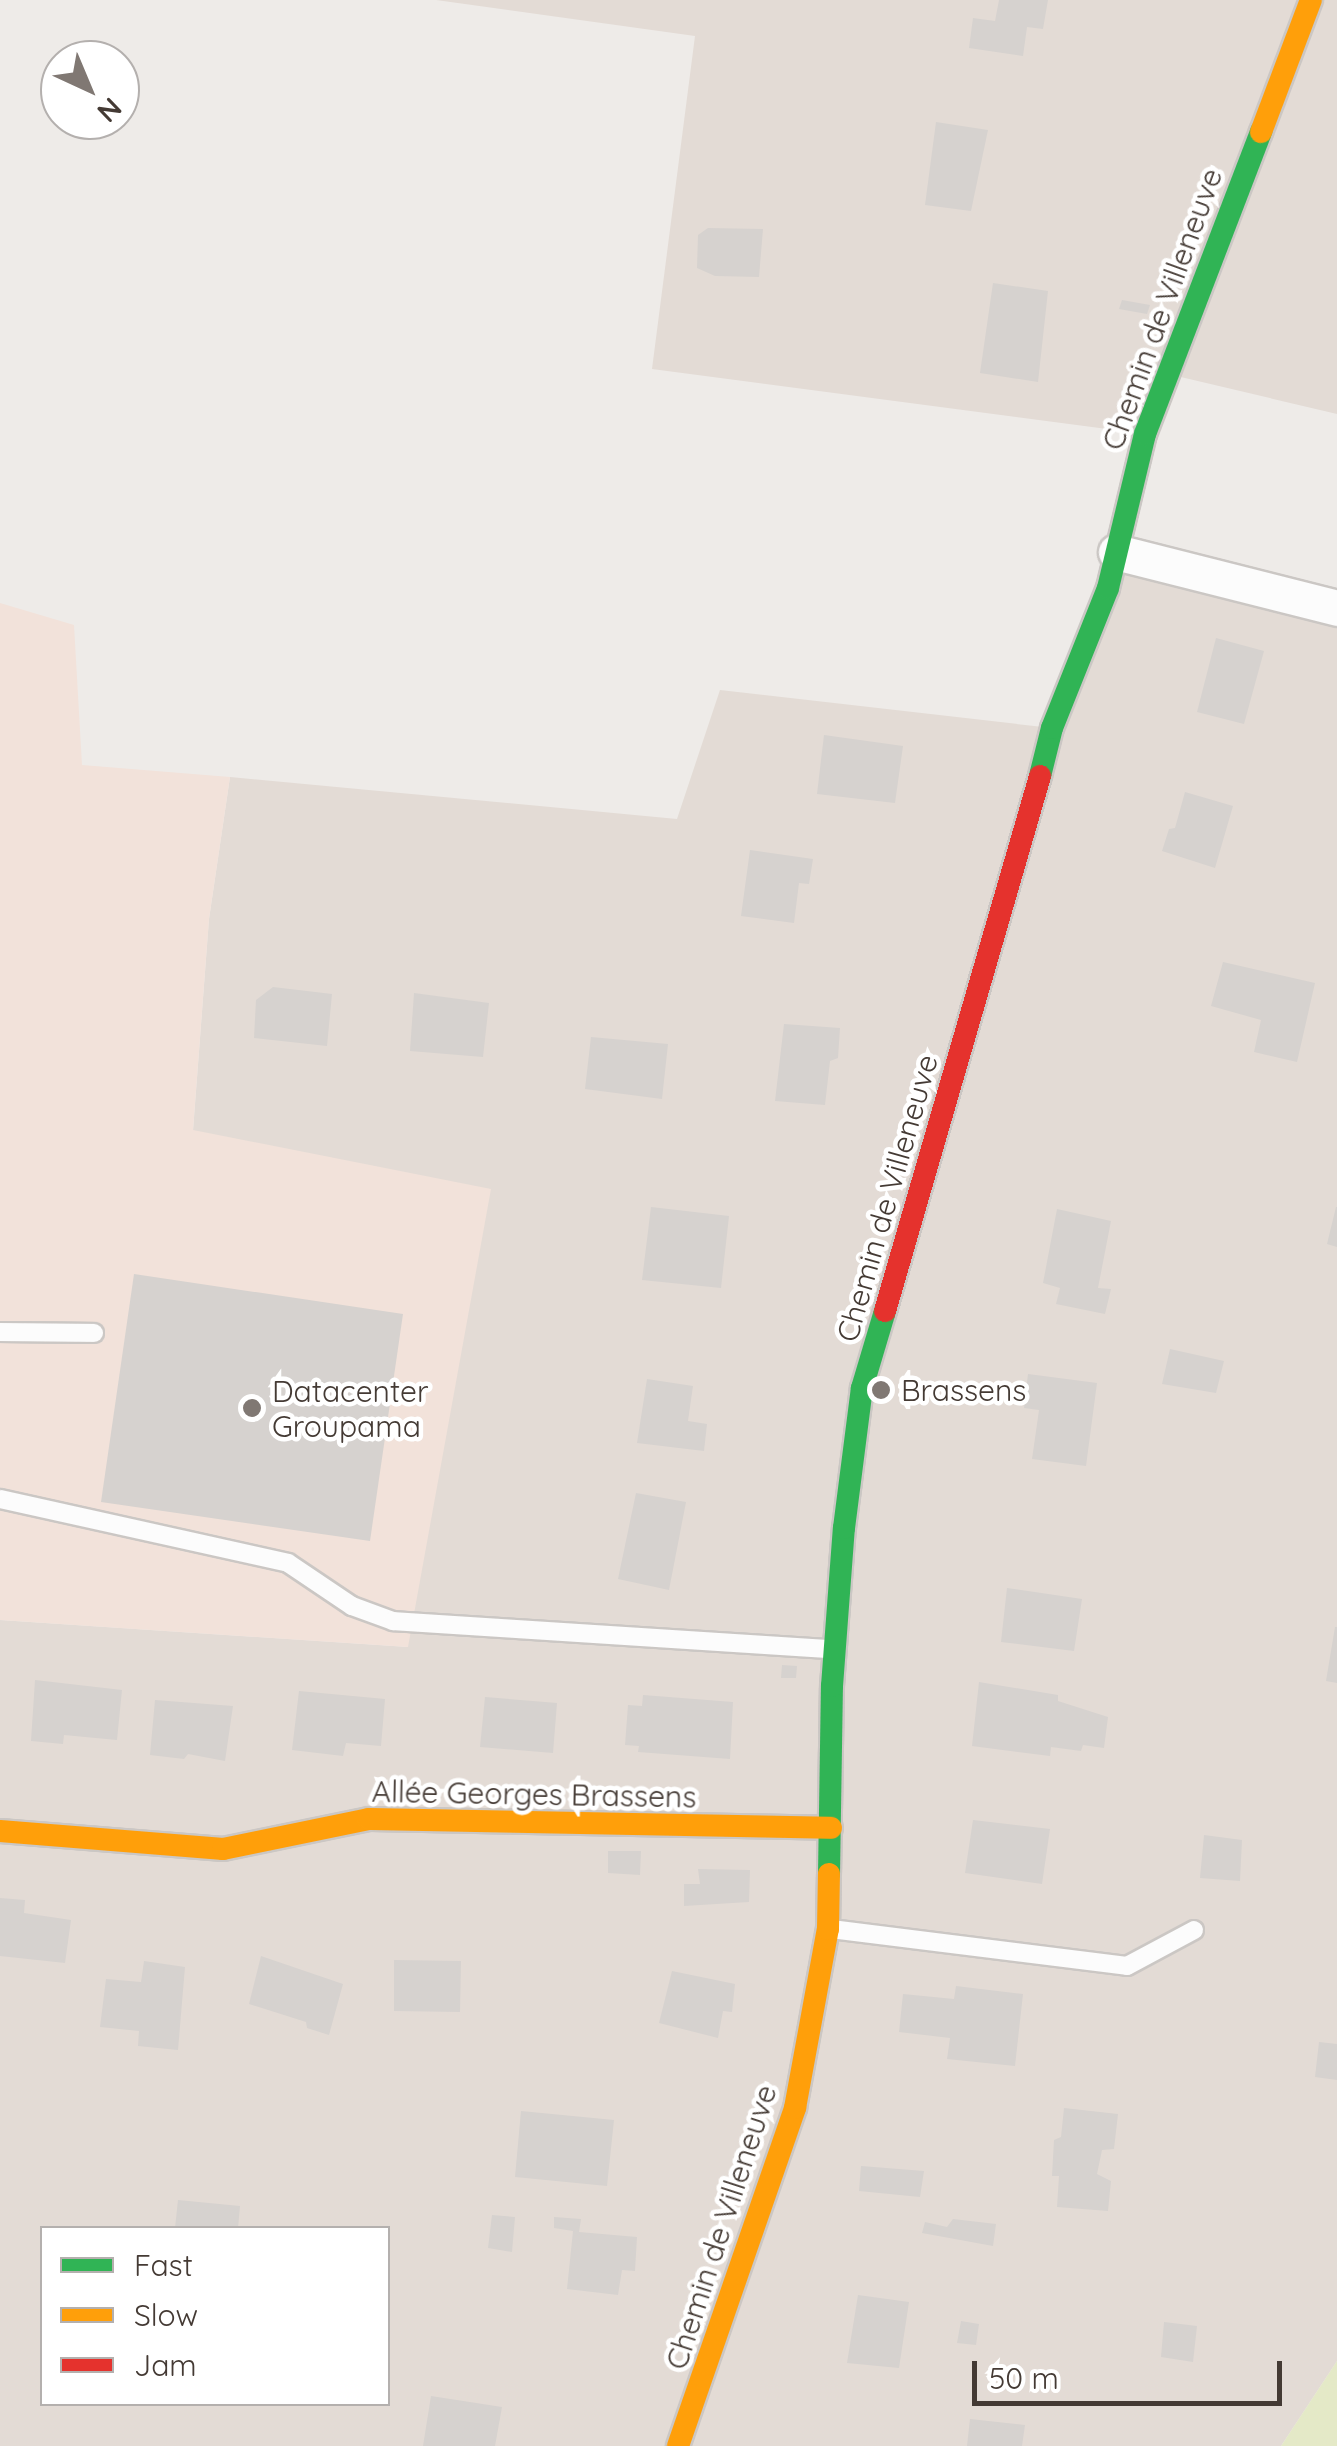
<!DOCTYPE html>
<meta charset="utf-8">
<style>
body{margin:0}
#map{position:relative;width:1337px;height:2446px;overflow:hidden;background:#eeebe8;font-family:Quicksand,sans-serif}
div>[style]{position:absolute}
.residential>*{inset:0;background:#e3dbd5}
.commercial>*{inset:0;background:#f2e2da}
.green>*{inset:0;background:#e4e9c7}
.building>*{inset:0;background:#d6d2cf}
.roads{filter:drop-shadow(2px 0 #cbc7c4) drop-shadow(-2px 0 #cbc7c4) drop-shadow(0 2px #cbc7c4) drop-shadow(0 -2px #cbc7c4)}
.lane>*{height:18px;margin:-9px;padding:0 9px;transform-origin:9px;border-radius:9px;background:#fcfcfc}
.street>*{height:35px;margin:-17.5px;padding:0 17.5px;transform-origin:17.5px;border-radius:17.5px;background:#fcfcfc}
.fast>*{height:22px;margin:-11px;padding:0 11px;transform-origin:11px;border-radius:11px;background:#30b455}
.slow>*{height:22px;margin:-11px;padding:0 11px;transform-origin:11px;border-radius:11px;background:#ff9f0a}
.jam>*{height:22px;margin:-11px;padding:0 11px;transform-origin:11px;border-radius:11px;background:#e5322d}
.dots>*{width:28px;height:28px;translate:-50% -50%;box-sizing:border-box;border:5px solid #fff;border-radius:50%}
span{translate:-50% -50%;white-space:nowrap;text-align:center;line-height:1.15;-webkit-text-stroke:9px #fff;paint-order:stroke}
.street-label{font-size:30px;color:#443a34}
.poi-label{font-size:30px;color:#443a34}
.left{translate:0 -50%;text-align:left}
.legend{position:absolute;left:40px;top:2226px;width:350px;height:180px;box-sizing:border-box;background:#fff;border:2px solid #b4b0ae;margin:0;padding:12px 18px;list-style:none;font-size:30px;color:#443a34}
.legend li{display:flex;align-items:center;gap:20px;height:50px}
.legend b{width:50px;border:2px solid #b4b0ae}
.north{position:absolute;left:40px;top:40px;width:100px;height:100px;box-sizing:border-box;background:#fff;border:2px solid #b4b0ae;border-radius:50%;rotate:136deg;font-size:28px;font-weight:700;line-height:40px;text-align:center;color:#443a34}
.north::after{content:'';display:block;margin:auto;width:35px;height:45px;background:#807873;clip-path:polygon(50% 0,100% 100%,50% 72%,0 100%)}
.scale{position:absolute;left:972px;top:2361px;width:310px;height:45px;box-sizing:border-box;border:5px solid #443a34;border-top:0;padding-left:12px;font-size:30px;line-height:35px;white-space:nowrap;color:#443a34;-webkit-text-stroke:8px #fff;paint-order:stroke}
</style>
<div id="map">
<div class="residential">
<div style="clip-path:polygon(436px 0,1337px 0,1337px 414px,1168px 374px,1145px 434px,652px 369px,695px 36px)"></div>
<div style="clip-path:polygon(evenodd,1116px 552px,1337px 608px,1337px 2361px,1281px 2446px,0 2446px,0 1620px,408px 1647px,193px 1131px,209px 919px,230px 777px,677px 819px,720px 690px,1052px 728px,1116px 552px,42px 2228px,388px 2228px,388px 2404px,42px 2404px,42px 2228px)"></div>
</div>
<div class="commercial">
<div style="clip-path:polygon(0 603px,74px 625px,82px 765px,230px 777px,209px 919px,193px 1130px,491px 1189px,408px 1647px,0 1620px)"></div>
</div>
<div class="green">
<div style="clip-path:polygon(1337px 2361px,1337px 2446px,1281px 2446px)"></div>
</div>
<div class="building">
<div style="clip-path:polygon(999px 0,1048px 0,1043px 29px,1027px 27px,1023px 56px,969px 48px,973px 18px,995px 21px)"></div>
<div style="clip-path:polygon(936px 122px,988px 130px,971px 211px,925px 205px)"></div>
<div style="clip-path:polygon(708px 228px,763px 229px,759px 277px,715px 276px,697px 268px,698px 235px)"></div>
<div style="clip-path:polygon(993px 283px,1048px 291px,1038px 382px,980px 373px)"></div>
<div style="clip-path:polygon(1122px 300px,1150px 305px,1147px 314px,1119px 309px)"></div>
<div style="clip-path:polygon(1216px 638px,1264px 651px,1244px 724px,1197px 712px)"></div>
<div style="clip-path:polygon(824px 735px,903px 746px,895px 803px,817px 794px)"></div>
<div style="clip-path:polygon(1185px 792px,1233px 806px,1215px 868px,1162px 851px,1169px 829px,1175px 828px)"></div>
<div style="clip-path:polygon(750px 850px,813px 859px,809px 884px,799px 883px,794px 923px,741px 916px)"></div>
<div style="clip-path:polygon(1223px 962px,1315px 983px,1297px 1062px,1254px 1052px,1261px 1020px,1211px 1006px)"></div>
<div style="clip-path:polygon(273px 987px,332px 994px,327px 1046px,254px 1038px,256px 1000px)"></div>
<div style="clip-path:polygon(414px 993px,489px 1003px,483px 1057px,410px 1051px)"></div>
<div style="clip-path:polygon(784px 1024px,840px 1028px,838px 1058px,830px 1061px,825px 1105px,775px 1101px)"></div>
<div style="clip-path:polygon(591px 1037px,668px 1044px,662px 1099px,585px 1089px)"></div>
<div style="clip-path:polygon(651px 1207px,729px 1216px,721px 1288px,642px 1280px)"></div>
<div style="clip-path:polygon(1336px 1207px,1337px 1207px,1337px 1247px,1327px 1244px)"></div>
<div style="clip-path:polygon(1057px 1209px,1111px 1221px,1098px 1288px,1111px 1289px,1105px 1314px,1056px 1304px,1060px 1288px,1043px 1283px)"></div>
<div style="clip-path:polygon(134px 1274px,403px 1314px,370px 1541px,101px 1502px)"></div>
<div style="clip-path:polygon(1170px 1349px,1224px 1361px,1216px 1393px,1162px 1384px)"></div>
<div style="clip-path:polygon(1028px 1374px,1097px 1383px,1086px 1466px,1032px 1459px,1039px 1410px,1024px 1408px)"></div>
<div style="clip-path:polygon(647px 1379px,693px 1386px,688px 1421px,707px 1424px,704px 1451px,637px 1443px)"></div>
<div style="clip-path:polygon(636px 1493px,686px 1502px,669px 1590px,618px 1579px)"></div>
<div style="clip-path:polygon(1007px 1588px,1082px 1599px,1074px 1651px,1001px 1642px)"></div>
<div style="clip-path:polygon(1335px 1627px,1337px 1627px,1337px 1683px,1326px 1681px)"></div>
<div style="clip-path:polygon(782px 1665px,797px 1666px,796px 1678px,781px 1678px)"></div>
<div style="clip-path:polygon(35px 1680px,122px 1690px,117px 1740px,64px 1735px,63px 1744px,31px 1741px)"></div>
<div style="clip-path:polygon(979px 1682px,1058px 1695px,1058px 1701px,1108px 1717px,1104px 1748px,1083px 1745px,1081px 1751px,1051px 1747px,1050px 1756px,972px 1746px)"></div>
<div style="clip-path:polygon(299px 1691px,385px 1699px,381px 1746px,346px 1743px,343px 1756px,292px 1750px)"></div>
<div style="clip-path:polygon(643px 1695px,733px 1702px,730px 1759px,638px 1752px,639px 1746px,625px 1745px,628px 1705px,642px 1706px)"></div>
<div style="clip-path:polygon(485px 1697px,557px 1703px,553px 1753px,480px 1747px)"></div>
<div style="clip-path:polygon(155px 1700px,233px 1706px,225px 1761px,188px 1754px,184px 1759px,150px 1755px)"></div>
<div style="clip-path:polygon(973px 1820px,1050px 1829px,1042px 1884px,965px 1873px)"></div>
<div style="clip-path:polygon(1204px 1835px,1242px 1840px,1240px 1881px,1200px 1878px)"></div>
<div style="clip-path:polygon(608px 1851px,641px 1851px,640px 1875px,608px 1873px)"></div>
<div style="clip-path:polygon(698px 1869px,750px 1870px,749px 1902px,684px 1906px,684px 1884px,700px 1884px)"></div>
<div style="clip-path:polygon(0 1898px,25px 1900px,24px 1913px,71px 1920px,65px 1963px,0 1956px)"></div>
<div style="clip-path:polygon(261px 1956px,343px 1984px,329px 2035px,307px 2028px,306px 2022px,249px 2004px)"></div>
<div style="clip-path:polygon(394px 1960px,461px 1961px,460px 2012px,394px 2011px)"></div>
<div style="clip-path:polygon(144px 1961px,185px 1967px,178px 2050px,138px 2046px,139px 2031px,100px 2027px,106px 1979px,141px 1982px)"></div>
<div style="clip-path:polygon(672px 1971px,735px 1984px,732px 2012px,723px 2011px,718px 2038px,659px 2023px)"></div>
<div style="clip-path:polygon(956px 1986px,1023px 1994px,1015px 2066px,947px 2059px,950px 2038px,899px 2032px,903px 1994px,954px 1999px)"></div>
<div style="clip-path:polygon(1319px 2042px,1337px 2044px,1337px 2080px,1315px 2077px)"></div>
<div style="clip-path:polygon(1064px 2108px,1118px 2114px,1114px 2149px,1102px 2150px,1097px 2174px,1111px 2181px,1108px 2211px,1057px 2207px,1059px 2176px,1052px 2176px,1054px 2140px,1061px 2137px)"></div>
<div style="clip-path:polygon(521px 2111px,614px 2120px,607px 2186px,515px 2177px)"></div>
<div style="clip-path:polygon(861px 2166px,924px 2171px,920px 2197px,859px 2191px)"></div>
<div style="clip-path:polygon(178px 2200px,240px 2206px,238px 2228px,175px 2228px)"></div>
<div style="clip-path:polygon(492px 2215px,515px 2217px,512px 2252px,488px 2248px)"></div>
<div style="clip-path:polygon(554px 2217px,581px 2219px,579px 2232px,637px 2237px,635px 2271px,622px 2270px,618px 2295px,567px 2289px,573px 2231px,554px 2228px)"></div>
<div style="clip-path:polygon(953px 2219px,996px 2224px,993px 2246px,922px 2233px,925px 2222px,947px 2227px)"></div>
<div style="clip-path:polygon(858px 2295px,909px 2302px,899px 2368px,847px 2363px)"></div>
<div style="clip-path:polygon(961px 2321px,979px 2324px,976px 2345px,957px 2343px)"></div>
<div style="clip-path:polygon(1164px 2322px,1197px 2326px,1193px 2362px,1161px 2357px)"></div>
<div style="clip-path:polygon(431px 2396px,502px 2407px,495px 2446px,423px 2446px)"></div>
<div style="clip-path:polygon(970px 2419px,1025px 2425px,1022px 2446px,967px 2446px)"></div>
</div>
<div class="roads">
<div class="lane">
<div style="left:0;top:1332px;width:94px;rotate:0.6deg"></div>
<div style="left:0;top:1499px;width:295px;rotate:12.5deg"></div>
<div style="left:288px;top:1563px;width:77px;rotate:33.9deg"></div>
<div style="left:352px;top:1606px;width:44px;rotate:20.1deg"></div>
<div style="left:393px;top:1621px;width:438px;rotate:3.7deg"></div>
<div style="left:831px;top:1929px;width:298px;rotate:7.1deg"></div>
<div style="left:1127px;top:1966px;width:76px;rotate:-28.2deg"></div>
</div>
<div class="street">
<div style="left:1116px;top:552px;width:228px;rotate:14.2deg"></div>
</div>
<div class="fast">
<div style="left:1040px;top:776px;width:49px;rotate:-76deg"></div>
<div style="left:1052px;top:728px;width:151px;rotate:-68.2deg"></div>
<div style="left:1108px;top:588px;width:158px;rotate:-76.5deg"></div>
<div style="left:1145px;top:434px;width:324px;rotate:-69deg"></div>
<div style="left:829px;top:1874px;width:188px;rotate:-89.1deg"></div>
<div style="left:832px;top:1686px;width:158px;rotate:-85.7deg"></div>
<div style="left:844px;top:1528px;width:141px;rotate:-82.7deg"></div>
<div style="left:862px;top:1388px;width:80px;rotate:-73.4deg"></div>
</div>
<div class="slow">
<div style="left:1261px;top:132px;width:141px;rotate:-69.3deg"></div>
<div style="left:0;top:1831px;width:224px;rotate:4.6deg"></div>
<div style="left:223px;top:1849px;width:149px;rotate:-11.6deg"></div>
<div style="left:369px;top:1819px;width:462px;rotate:1.1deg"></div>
<div style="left:678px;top:2446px;width:358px;rotate:-70.9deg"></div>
<div style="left:795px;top:2108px;width:182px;rotate:-79.6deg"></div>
<div style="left:828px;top:1929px;width:55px;rotate:-89deg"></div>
</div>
<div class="jam">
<div style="left:885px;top:1311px;width:557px;rotate:-73.84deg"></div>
</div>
</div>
<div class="dots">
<div style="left:881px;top:1390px;background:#807873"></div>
<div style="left:252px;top:1408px;background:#807873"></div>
</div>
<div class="street-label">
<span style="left:1162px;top:309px;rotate:-70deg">Chemin de Villeneuve</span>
<span style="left:887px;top:1198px;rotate:-74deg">Chemin de Villeneuve</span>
<span style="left:534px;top:1794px;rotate:1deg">Allée Georges Brassens</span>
<span style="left:721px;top:2227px;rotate:-72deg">Chemin de Villeneuve</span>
</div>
<div class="poi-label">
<span class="left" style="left:901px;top:1390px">Brassens</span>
<span class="left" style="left:272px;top:1408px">Datacenter<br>Groupama</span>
</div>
<ul class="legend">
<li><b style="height:12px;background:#30b455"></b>Fast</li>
<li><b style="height:12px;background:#ff9f0a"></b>Slow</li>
<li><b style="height:12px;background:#e5322d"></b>Jam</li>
</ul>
<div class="north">N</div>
<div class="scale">50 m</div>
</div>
